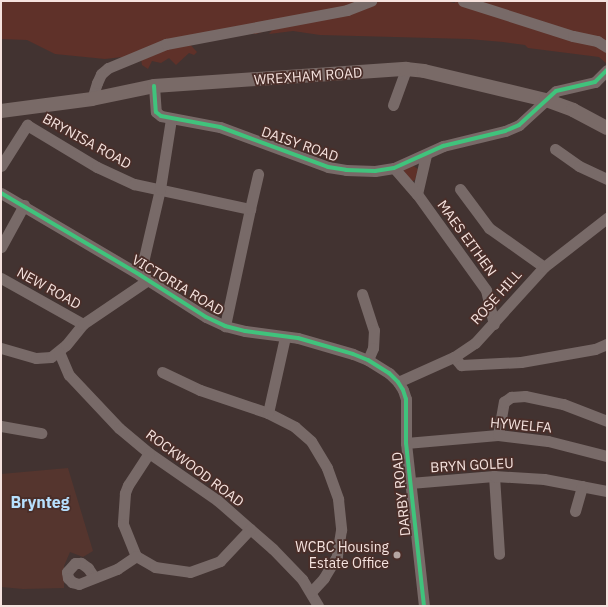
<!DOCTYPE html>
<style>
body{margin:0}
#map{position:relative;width:608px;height:607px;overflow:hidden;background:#423331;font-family:"IBM Plex Sans",sans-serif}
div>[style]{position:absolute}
.built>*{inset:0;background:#55352e}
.green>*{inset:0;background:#5f3129}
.minor>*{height:11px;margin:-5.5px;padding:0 5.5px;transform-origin:5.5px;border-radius:5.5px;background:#786a68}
.major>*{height:14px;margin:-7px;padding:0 7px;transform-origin:7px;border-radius:7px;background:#796a67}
.cycleway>*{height:4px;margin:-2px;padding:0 2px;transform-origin:2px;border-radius:2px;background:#40c37c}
.dots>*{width:11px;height:11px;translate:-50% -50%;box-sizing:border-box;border:2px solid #4a2e29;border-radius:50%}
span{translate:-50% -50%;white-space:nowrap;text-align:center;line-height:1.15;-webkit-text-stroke:3.5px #4a2e29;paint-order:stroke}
.street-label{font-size:14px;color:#f5e2de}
.poi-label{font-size:14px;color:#f5e2de}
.right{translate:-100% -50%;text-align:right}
.quarter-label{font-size:16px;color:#b7e0fe;font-weight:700}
.frame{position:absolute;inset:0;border:2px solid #f5e2de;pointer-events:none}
</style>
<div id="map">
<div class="built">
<div style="clip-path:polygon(68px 468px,93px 551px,83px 557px,70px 552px,64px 566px,64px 588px,23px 589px,1px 587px,1px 474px)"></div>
</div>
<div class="green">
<div style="clip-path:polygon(1px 1px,445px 1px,455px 3px,455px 1px,607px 1px,607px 64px,599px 57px,528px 48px,525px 45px,503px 42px,469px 39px,320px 35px,293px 31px,269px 34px,274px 28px,256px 34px,249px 33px,185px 39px,197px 52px,194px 55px,189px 53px,176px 65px,169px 58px,161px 63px,152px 61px,148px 69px,142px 65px,141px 59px,131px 56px,105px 59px,55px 54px,27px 40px,1px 39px)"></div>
<div style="clip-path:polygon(412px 165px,418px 169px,415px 180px,411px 182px,404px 171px,405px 168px)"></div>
</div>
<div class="minor">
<div style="left:463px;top:1px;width:115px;rotate:17.7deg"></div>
<div style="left:573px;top:36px;width:25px;rotate:12deg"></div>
<div style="left:597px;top:41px;width:12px;rotate:31deg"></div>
<div style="left:154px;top:86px;width:26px;rotate:86deg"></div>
<div style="left:156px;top:112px;width:6px;rotate:39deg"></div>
<div style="left:161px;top:116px;width:60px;rotate:10.6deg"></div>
<div style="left:220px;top:127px;width:115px;rotate:20.3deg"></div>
<div style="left:328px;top:167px;width:18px;rotate:9deg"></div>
<div style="left:346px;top:170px;width:29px;rotate:2deg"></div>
<div style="left:375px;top:171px;width:19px;rotate:-9deg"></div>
<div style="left:394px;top:168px;width:54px;rotate:-24.2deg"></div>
<div style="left:443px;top:146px;width:64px;rotate:-13.6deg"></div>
<div style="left:505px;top:131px;width:15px;rotate:-23deg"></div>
<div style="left:519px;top:125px;width:50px;rotate:-42.6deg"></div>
<div style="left:556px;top:91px;width:40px;rotate:-13deg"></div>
<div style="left:595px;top:82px;width:17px;rotate:-45deg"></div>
<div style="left:92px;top:99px;width:17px;rotate:-73deg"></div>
<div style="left:97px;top:83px;width:10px;rotate:-66deg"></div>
<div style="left:101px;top:74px;width:9px;rotate:-41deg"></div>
<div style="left:108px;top:68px;width:63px;rotate:-22.5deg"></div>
<div style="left:166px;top:44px;width:184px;rotate:-10.6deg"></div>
<div style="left:347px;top:10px;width:26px;rotate:-21deg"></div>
<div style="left:393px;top:105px;width:38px;rotate:-70deg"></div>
<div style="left:555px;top:149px;width:29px;rotate:35deg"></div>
<div style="left:579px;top:166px;width:31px;rotate:25deg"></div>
<div style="left:426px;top:155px;width:40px;rotate:103deg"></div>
<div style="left:417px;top:194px;width:118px;rotate:54.3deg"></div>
<div style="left:486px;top:290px;width:35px;rotate:77deg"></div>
<div style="left:1px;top:166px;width:49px;rotate:-57.6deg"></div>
<div style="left:27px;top:125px;width:82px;rotate:31deg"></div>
<div style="left:97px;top:167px;width:41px;rotate:24.7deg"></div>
<div style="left:134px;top:184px;width:119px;rotate:12.2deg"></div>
<div style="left:250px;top:209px;width:120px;rotate:102.1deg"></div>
<div style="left:394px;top:168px;width:35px;rotate:49deg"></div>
<div style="left:460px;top:189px;width:49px;rotate:53.4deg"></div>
<div style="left:489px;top:228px;width:67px;rotate:35.3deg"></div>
<div style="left:1px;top:193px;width:161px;rotate:30.5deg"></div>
<div style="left:140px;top:275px;width:78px;rotate:32.5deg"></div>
<div style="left:206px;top:317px;width:21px;rotate:25deg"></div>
<div style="left:225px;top:326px;width:21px;rotate:14deg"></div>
<div style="left:245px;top:331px;width:53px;rotate:7.5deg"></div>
<div style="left:298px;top:338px;width:57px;rotate:16.2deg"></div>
<div style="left:353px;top:354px;width:16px;rotate:22deg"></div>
<div style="left:368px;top:360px;width:25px;rotate:32deg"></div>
<div style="left:389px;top:373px;width:13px;rotate:45deg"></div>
<div style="left:398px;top:382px;width:9px;rotate:58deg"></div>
<div style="left:403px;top:390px;width:9px;rotate:72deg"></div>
<div style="left:406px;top:399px;width:44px;rotate:90deg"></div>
<div style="left:406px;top:443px;width:164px;rotate:83.7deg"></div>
<div style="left:250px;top:209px;width:36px;rotate:-77deg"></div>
<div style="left:1px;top:247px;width:48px;rotate:-61.3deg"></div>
<div style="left:140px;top:275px;width:88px;rotate:-76.9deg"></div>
<div style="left:160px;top:189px;width:71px;rotate:-81.1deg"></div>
<div style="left:1px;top:278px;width:94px;rotate:29.3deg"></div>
<div style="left:362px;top:294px;width:38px;rotate:72deg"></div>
<div style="left:374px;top:330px;width:18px;rotate:93deg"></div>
<div style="left:373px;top:348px;width:13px;rotate:113deg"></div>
<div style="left:1px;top:348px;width:36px;rotate:16deg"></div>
<div style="left:36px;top:358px;width:15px;rotate:-4deg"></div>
<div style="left:51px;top:357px;width:19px;rotate:-39deg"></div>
<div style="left:66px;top:345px;width:27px;rotate:-51deg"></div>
<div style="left:83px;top:324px;width:78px;rotate:-34.1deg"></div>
<div style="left:59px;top:352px;width:25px;rotate:67deg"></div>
<div style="left:69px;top:375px;width:73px;rotate:46.7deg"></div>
<div style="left:119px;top:428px;width:39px;rotate:40deg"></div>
<div style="left:149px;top:453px;width:83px;rotate:34.7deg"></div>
<div style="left:217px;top:500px;width:74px;rotate:41.2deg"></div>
<div style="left:273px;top:549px;width:42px;rotate:46deg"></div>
<div style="left:302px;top:579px;width:31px;rotate:59deg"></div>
<div style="left:454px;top:357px;width:11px;rotate:49deg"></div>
<div style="left:461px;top:365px;width:60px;rotate:-2.9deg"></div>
<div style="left:521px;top:362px;width:75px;rotate:-10deg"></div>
<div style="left:595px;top:349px;width:13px;rotate:-23deg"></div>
<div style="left:162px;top:372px;width:42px;rotate:25.3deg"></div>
<div style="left:200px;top:390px;width:72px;rotate:18.7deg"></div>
<div style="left:268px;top:413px;width:30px;rotate:27deg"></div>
<div style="left:295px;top:427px;width:21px;rotate:41deg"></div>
<div style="left:311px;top:441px;width:31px;rotate:59deg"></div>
<div style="left:327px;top:468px;width:33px;rotate:70deg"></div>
<div style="left:338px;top:499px;width:31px;rotate:84deg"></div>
<div style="left:341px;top:530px;width:26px;rotate:99deg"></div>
<div style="left:337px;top:556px;width:26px;rotate:121deg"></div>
<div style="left:324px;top:578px;width:19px;rotate:133deg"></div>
<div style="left:398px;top:382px;width:61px;rotate:-24.1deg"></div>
<div style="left:454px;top:357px;width:25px;rotate:-34deg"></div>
<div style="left:475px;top:343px;width:103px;rotate:-47.8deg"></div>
<div style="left:544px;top:267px;width:80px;rotate:-37.9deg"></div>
<div style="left:268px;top:413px;width:78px;rotate:-77.4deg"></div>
<div style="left:1px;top:426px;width:41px;rotate:9.9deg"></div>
<div style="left:498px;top:435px;width:34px;rotate:-80deg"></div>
<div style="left:504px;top:402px;width:9px;rotate:-36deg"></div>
<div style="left:511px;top:397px;width:14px;rotate:-4deg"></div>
<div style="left:525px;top:396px;width:39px;rotate:12deg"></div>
<div style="left:563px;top:404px;width:47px;rotate:21.1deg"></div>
<div style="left:406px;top:443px;width:92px;rotate:-5deg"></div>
<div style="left:498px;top:435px;width:50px;rotate:6.8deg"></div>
<div style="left:548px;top:441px;width:61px;rotate:14.3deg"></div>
<div style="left:149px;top:453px;width:38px;rotate:123deg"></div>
<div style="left:128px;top:485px;width:9px;rotate:111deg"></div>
<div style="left:125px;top:493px;width:31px;rotate:94deg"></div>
<div style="left:123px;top:524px;width:35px;rotate:68deg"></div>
<div style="left:136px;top:556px;width:22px;rotate:30deg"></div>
<div style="left:155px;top:567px;width:35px;rotate:8deg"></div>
<div style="left:190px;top:572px;width:32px;rotate:-20deg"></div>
<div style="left:220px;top:561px;width:44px;rotate:-46.8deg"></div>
<div style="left:494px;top:476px;width:78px;rotate:86.3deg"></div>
<div style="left:410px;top:483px;width:84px;rotate:-4.8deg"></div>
<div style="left:494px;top:476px;width:50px;rotate:3.4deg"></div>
<div style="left:544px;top:479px;width:64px;rotate:10.8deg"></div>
<div style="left:575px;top:511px;width:26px;rotate:-74deg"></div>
<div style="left:94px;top:577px;width:11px;rotate:-124deg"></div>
<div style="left:88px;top:568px;width:9px;rotate:-144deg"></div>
<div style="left:81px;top:563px;width:6px;rotate:180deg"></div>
<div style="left:75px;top:563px;width:12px;rotate:132deg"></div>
<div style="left:67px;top:572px;width:6px;rotate:81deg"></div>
<div style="left:68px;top:578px;width:6px;rotate:45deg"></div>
<div style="left:72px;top:582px;width:7px;rotate:16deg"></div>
<div style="left:79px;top:584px;width:41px;rotate:-21.5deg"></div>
<div style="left:117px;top:569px;width:23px;rotate:-34deg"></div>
</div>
<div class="major">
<div style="left:1px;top:111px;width:92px;rotate:-7.5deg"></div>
<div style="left:92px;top:99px;width:63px;rotate:-11.8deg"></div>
<div style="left:154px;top:86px;width:253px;rotate:-3.9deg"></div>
<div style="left:406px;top:69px;width:18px;rotate:6deg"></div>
<div style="left:424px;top:71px;width:125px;rotate:13.4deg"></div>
<div style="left:546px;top:100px;width:29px;rotate:20deg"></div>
<div style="left:573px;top:110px;width:38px;rotate:28deg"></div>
</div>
<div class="cycleway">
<div style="left:154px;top:86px;width:26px;rotate:86deg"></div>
<div style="left:156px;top:112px;width:6px;rotate:39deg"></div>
<div style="left:161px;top:116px;width:60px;rotate:10.6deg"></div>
<div style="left:220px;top:127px;width:115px;rotate:20.3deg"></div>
<div style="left:328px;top:167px;width:18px;rotate:9deg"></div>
<div style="left:346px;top:170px;width:29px;rotate:2deg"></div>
<div style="left:375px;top:171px;width:19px;rotate:-9deg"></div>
<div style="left:394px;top:168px;width:54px;rotate:-24.2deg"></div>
<div style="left:443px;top:146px;width:64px;rotate:-13.6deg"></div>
<div style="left:505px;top:131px;width:15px;rotate:-23deg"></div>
<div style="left:519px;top:125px;width:50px;rotate:-42.6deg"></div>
<div style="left:556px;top:91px;width:40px;rotate:-13deg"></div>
<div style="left:595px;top:82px;width:17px;rotate:-45deg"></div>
<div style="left:1px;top:193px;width:161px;rotate:30.5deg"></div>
<div style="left:140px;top:275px;width:78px;rotate:32.5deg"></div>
<div style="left:206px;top:317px;width:21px;rotate:25deg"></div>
<div style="left:225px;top:326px;width:21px;rotate:14deg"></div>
<div style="left:245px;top:331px;width:53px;rotate:7.5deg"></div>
<div style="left:298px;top:338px;width:57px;rotate:16.2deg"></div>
<div style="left:353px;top:354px;width:16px;rotate:22deg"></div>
<div style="left:368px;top:360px;width:25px;rotate:32deg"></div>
<div style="left:389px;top:373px;width:13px;rotate:45deg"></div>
<div style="left:398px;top:382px;width:9px;rotate:58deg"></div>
<div style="left:403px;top:390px;width:9px;rotate:72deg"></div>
<div style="left:406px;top:399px;width:44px;rotate:90deg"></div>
<div style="left:406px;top:443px;width:164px;rotate:83.7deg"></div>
</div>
<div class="dots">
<div style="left:397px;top:555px;background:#b6a5a1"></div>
</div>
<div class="street-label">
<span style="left:308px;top:76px;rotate:-4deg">WREXHAM ROAD</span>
<span style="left:87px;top:141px;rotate:29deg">BRYNISA ROAD</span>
<span style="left:300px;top:144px;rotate:19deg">DAISY ROAD</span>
<span style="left:467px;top:238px;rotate:54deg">MAES EITHEN</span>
<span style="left:178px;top:285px;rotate:31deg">VICTORIA ROAD</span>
<span style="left:49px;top:288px;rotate:29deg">NEW ROAD</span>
<span style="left:496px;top:297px;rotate:-48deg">ROSE HILL</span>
<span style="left:521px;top:425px;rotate:5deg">HYWELFA</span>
<span style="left:472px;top:465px;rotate:-3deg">BRYN GOLEU</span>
<span style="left:195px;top:468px;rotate:37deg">ROCKWOOD ROAD</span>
<span style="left:401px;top:494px;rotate:-96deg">DARBY ROAD</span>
</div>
<div class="poi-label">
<span class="right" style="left:389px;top:555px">WCBC Housing<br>Estate Office</span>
</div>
<div class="quarter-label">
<span style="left:40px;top:502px">Brynteg</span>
</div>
<div class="frame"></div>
</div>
